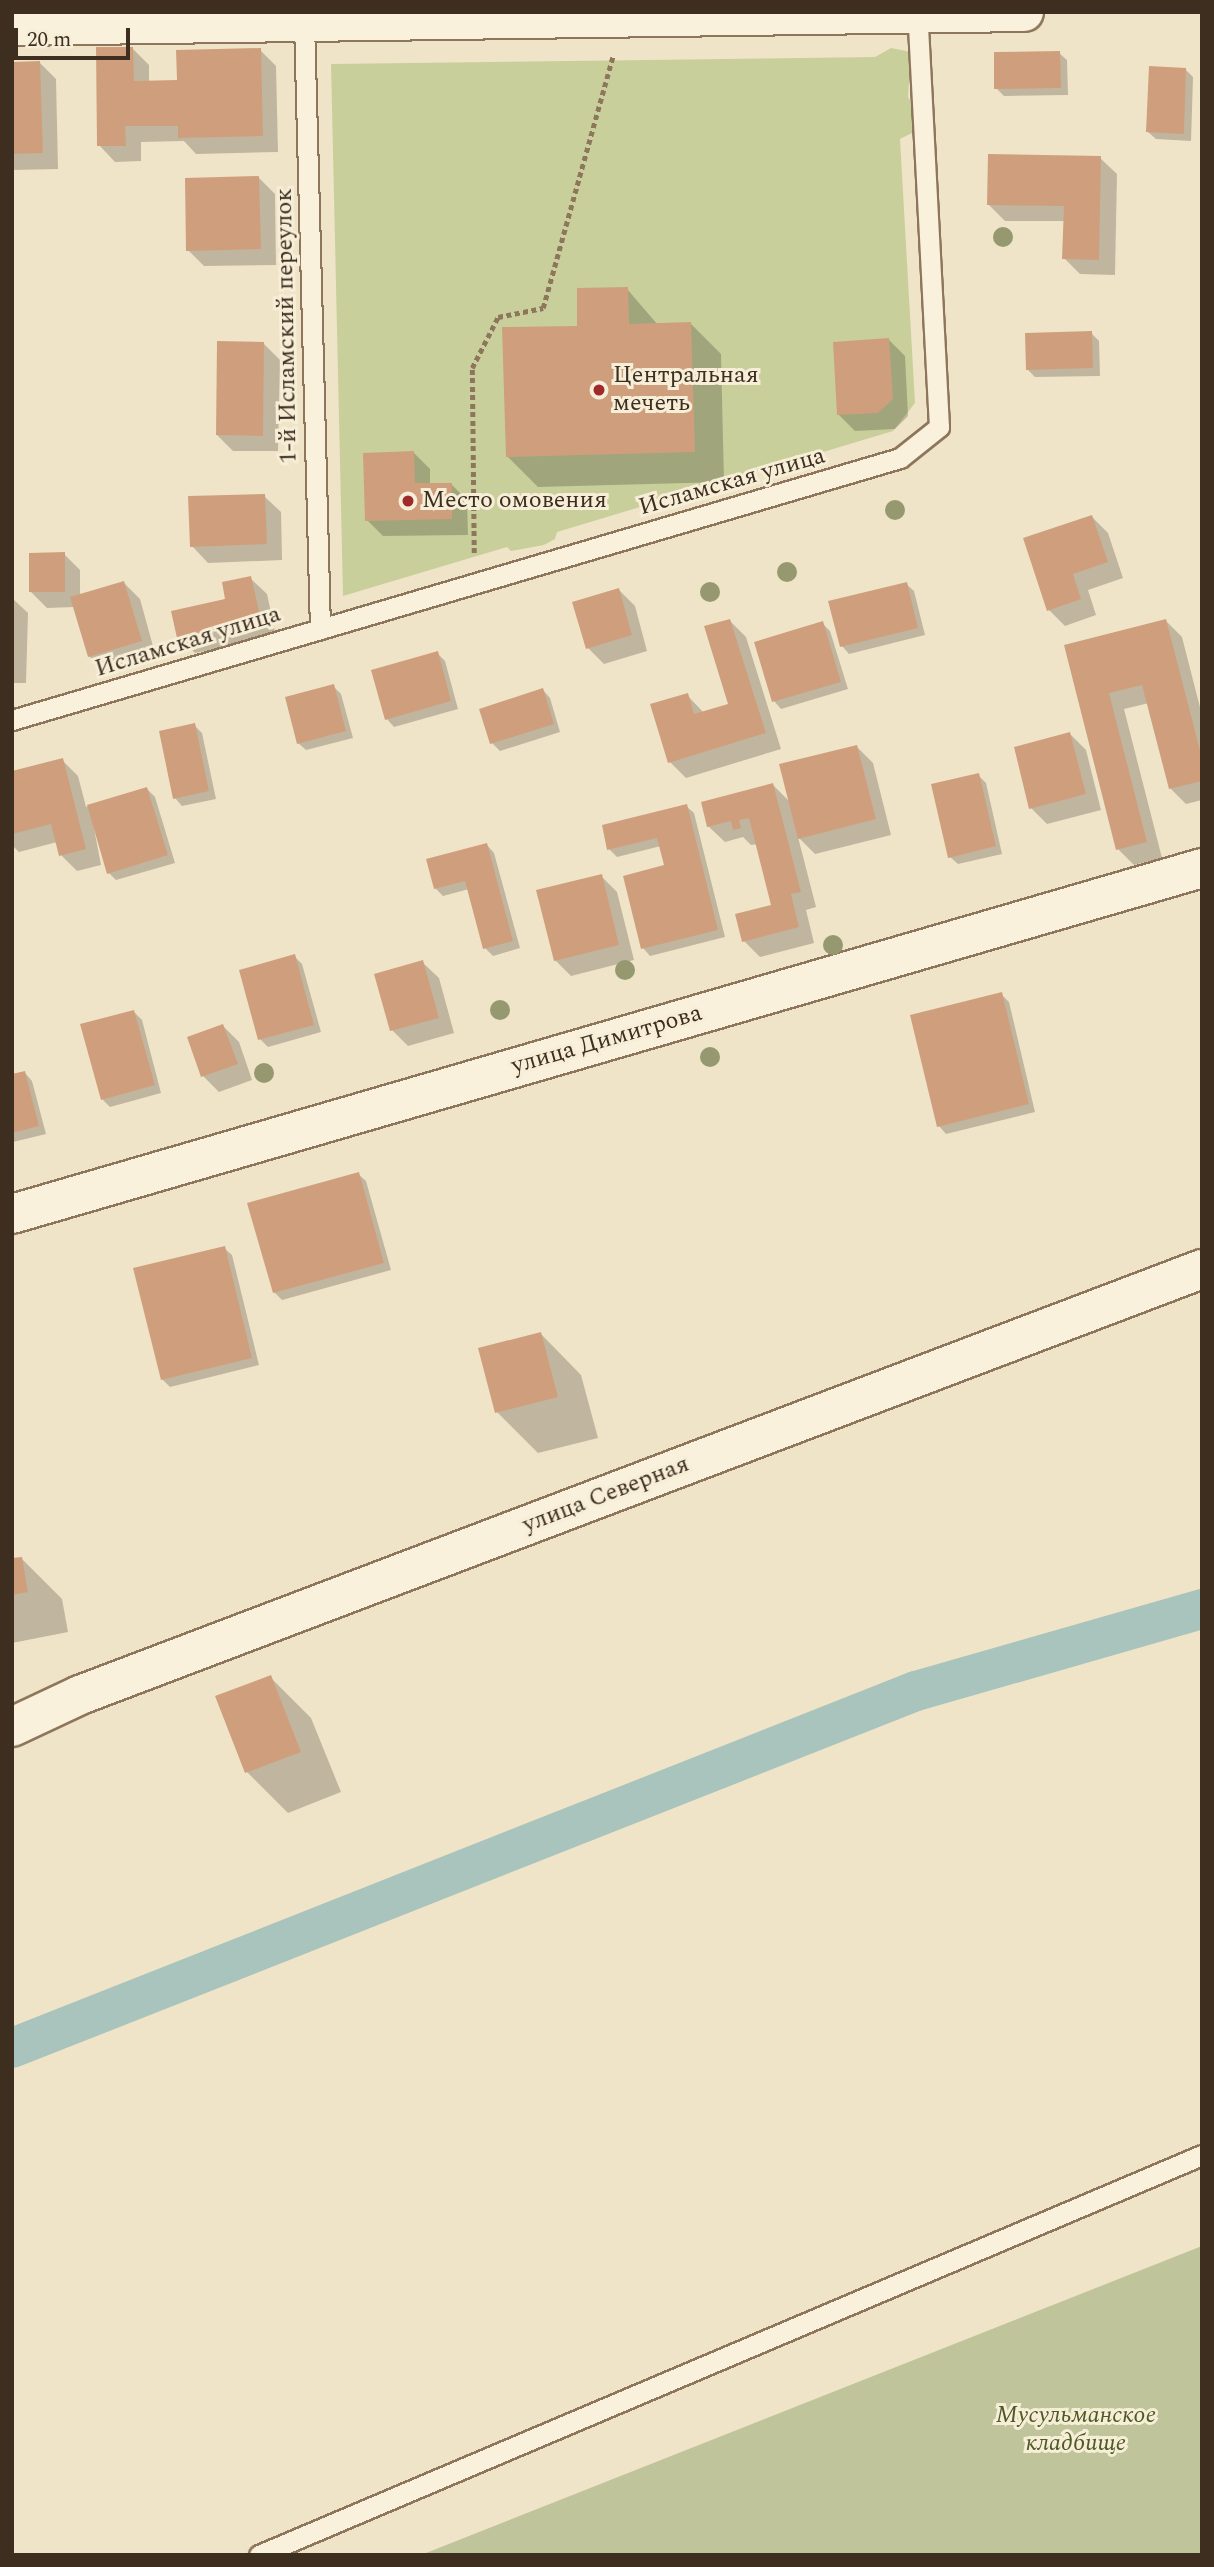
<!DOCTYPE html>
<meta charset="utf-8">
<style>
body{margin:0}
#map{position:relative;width:1214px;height:2567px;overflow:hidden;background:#f0e4c8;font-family:Spectral,serif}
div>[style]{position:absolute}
.green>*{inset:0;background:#c9cf9b}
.cemetery>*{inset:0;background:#bfc49a}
.shadow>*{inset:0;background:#0003}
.canal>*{height:40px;margin:-20px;padding:0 20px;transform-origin:20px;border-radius:20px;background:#a9c4bc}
.building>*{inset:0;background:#cf9f7d}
.path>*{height:4.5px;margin-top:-2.25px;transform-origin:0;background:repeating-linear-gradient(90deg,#8d765c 0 5px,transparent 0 8.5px)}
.roads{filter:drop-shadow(2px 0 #8d765c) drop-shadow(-2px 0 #8d765c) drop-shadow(0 2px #8d765c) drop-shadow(0 -2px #8d765c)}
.service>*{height:19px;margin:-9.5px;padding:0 9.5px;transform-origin:9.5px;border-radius:9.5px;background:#faf1dc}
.minor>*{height:38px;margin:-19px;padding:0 19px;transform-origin:19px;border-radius:19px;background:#faf1dc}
.trees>*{width:20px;height:20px;margin:-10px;border-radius:50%;background:#96986f}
.dots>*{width:19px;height:19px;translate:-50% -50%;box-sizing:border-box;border:4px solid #f7eed8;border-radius:50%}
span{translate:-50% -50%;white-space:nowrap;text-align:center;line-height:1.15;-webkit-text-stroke:6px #f7eed8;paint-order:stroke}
.street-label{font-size:24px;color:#3d2e20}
.poi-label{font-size:24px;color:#3d2e20}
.left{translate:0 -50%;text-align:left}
.park-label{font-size:24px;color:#4d5a26;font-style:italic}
.frame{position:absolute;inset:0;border:14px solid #3d2e20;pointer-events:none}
.scale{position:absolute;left:14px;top:28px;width:116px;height:32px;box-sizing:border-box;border:4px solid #3d2e20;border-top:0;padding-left:9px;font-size:21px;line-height:24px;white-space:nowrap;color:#3d2e20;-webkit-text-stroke:5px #f7eed8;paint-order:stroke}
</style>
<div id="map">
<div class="green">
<div style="clip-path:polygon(891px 48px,911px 52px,908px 97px,914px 107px,914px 132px,900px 139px,915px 403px,893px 431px,557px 532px,555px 539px,544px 545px,511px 551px,507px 547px,343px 596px,331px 64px,875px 57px)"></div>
</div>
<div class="cemetery">
<div style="clip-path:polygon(1202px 2246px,1202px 2555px,421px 2555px)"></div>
</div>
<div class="shadow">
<div style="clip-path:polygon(133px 49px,149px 65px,149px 82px,179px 82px,260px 50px,276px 66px,278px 152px,196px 154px,184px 141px,141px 142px,141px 161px,115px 162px,99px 145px)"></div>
<div style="clip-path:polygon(1059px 53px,1067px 60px,1068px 95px,1004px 96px,996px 88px)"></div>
<div style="clip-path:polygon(40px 63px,56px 79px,58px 169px,12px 170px,12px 64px)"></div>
<div style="clip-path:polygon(1185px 69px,1193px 77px,1191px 141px,1156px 139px,1148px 132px)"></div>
<div style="clip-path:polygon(1100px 158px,1117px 174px,1115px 275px,1080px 274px,1064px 258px,1065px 221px,1005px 221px,989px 205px)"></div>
<div style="clip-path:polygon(259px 178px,275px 194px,276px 265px,204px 266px,188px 250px)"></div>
<div style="clip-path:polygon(627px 289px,658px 325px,691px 324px,721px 354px,724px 482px,538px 487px,507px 456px,579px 327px)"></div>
<div style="clip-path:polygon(1091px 333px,1099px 341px,1100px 376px,1035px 377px,1028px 370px)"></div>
<div style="clip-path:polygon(889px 340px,905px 356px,908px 416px,895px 429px,855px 431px,839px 415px)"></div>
<div style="clip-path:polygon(264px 344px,280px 360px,278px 451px,233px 451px,217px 435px)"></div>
<div style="clip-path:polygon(414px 453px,430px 469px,430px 485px,451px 484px,467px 500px,468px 535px,383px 536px,367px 520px)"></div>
<div style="clip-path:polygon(264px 496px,281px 512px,282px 560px,208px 563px,192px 546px)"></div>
<div style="clip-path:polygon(1092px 517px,1108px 533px,1123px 578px,1088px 590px,1096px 615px,1065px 626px,1049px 610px)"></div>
<div style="clip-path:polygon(64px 554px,80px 570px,80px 596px,124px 583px,140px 599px,156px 657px,105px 672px,89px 656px,75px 607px,47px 608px,31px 592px)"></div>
<div style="clip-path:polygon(250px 578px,267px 594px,276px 636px,195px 653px,179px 637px)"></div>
<div style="clip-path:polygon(906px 584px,914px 591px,925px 635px,849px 654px,842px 646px)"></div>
<div style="clip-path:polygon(619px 590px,635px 606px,647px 651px,604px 664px,588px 648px)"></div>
<div style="clip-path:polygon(12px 598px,28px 613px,26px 683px,12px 683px)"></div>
<div style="clip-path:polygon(730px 621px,746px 637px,781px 749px,686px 778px,670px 762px,687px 695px,704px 713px,731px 705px)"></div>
<div style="clip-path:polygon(1166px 621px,1182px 637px,1202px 715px,1202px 800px,1186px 804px,1170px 788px,1149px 703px,1124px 709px,1162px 858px,1134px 865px,1118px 849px,1066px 646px)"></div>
<div style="clip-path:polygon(822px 623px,830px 631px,848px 689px,781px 709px,774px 701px)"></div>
<div style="clip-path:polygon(437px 653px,445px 661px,458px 709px,394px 727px,387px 719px)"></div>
<div style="clip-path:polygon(333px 686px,341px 694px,353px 738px,306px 750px,298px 743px)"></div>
<div style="clip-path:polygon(543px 690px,550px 698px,560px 732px,500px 751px,492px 743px)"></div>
<div style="clip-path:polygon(194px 725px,202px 733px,216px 799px,182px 806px,175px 798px)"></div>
<div style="clip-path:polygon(1070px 734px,1086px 750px,1101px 810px,1047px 824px,1031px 808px)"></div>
<div style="clip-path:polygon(857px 747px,873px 763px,891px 835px,815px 854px,798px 837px,816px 907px,806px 910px,814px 943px,760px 957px,744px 941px,773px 906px,758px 844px,751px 845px,743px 837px,725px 842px,708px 826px,773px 785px,790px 802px)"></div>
<div style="clip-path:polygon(62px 760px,78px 776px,86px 807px,147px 789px,155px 797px,175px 863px,116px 880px,109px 873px,92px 818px,101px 865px,77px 871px,61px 855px,57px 842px,19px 852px,12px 845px,12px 773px)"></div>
<div style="clip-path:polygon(978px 775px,986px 783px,1002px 854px,958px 864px,950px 857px)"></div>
<div style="clip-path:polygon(686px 806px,694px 813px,725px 937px,650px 956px,643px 948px,666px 866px,661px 846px,617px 857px,609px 849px)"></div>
<div style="clip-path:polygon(487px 845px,494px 853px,520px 948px,493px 956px,485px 948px,469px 889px,443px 896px,435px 888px)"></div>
<div style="clip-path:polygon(601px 876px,617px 892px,634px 960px,571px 976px,555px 960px)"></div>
<div style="clip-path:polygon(294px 956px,302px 964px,321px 1032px,268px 1047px,260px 1039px)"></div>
<div style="clip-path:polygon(422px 962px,439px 978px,454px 1033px,408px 1046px,392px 1030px)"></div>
<div style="clip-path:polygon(1001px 994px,1009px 1002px,1035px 1112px,946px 1134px,939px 1126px)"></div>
<div style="clip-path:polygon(134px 1012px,142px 1020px,161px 1093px,110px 1107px,103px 1100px)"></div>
<div style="clip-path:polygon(223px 1026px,239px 1042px,252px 1080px,219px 1092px,203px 1076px)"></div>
<div style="clip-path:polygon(25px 1073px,32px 1081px,46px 1134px,13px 1142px,12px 1076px)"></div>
<div style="clip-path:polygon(358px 1174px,366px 1181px,391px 1270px,282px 1300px,274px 1292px)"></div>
<div style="clip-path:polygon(224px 1248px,232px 1255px,259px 1365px,170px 1387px,162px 1379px)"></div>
<div style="clip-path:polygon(541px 1334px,581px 1375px,598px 1438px,538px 1453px,497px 1412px)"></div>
<div style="clip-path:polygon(21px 1558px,62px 1599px,68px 1632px,12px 1643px,12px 1560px)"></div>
<div style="clip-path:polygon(270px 1677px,311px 1718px,341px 1792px,288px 1813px,247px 1772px)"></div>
</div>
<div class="canal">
<div style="left:12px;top:2048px;width:972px;rotate:-21.55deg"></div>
<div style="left:916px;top:1691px;width:298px;rotate:-16deg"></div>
</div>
<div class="building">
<div style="clip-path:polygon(96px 47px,133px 47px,134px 81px,177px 80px,176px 50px,261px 48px,263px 136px,178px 138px,178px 126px,125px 126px,126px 146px,97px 146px)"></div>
<div style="clip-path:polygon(1060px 51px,1061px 88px,994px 89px,994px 52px)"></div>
<div style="clip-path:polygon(40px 61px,43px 153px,12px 154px,12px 62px)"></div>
<div style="clip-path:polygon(1149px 66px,1186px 68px,1184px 134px,1146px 132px)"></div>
<div style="clip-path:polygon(988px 154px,1101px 156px,1099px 260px,1062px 259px,1064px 206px,987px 205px)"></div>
<div style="clip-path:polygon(259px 176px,261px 249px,186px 251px,185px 178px)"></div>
<div style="clip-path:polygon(628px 287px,629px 324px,691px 322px,695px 452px,506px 457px,502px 327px,577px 326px,577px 288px)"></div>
<div style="clip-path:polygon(1092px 331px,1093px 368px,1026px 370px,1025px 333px)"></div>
<div style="clip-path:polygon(889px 338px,893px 399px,878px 413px,837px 415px,833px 342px)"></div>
<div style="clip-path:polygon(217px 341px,264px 342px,263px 436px,216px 435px)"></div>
<div style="clip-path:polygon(414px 451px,415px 483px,452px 483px,452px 519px,365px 521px,363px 453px)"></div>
<div style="clip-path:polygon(265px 494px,267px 544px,190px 547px,188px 496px)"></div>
<div style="clip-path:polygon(1092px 515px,1108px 562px,1073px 574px,1081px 599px,1047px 611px,1023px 538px)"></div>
<div style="clip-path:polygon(65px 552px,65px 592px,29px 592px,29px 553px)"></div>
<div style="clip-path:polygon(251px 576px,261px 620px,177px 638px,171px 611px,225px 599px,222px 582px)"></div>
<div style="clip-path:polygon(124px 581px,142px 641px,88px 657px,70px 597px)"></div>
<div style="clip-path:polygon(907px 582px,918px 628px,840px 647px,828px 601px)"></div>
<div style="clip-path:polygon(619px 588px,632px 635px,586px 649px,572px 602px)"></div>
<div style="clip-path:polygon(730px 619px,766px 733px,668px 763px,650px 704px,688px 693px,694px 714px,728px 704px,704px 626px)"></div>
<div style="clip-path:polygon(1166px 619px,1202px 758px,1202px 781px,1169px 789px,1142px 685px,1109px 693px,1147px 842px,1116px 850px,1064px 645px)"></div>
<div style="clip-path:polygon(823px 621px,841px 682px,772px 702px,754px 642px)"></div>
<div style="clip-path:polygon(438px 651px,451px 701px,385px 720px,371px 670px)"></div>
<div style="clip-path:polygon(334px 684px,346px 731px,297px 744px,285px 697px)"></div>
<div style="clip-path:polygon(543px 688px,554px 724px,490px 744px,479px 709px)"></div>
<div style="clip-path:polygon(195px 723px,209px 791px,173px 799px,159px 731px)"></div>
<div style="clip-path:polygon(1070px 732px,1086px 794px,1029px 809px,1014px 747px)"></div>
<div style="clip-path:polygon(857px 745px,876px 819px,798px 839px,779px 764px)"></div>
<div style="clip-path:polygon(63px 758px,86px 849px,59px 856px,51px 824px,12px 834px,12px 771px)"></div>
<div style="clip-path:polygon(979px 773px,996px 846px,948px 858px,931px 784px)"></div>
<div style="clip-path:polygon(773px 783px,801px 892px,791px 894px,799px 927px,742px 942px,735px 914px,771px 905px,749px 818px,739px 820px,741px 828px,733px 830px,731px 821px,707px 827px,701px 802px)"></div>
<div style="clip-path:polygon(147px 787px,168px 855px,107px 874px,87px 805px)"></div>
<div style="clip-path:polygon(687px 804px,718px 930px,641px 949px,623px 876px,664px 865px,657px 838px,607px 850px,602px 825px)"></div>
<div style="clip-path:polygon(487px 843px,513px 941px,483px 949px,465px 881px,434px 889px,426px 859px)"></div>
<div style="clip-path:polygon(602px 874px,619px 945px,554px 961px,536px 890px)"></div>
<div style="clip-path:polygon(295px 954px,314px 1025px,258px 1040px,239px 970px)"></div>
<div style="clip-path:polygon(423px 960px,439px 1018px,390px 1031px,374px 974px)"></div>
<div style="clip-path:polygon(1002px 992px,1029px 1104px,937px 1127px,910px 1015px)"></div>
<div style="clip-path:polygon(134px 1010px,155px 1085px,101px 1100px,80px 1024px)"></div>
<div style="clip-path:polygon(223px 1024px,238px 1064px,201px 1077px,187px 1037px)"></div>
<div style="clip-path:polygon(25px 1071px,39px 1126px,12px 1133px,12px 1074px)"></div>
<div style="clip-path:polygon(359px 1172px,384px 1263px,273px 1293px,247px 1203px)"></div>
<div style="clip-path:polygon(225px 1246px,252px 1358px,161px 1380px,133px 1268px)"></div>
<div style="clip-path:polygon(541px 1332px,558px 1397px,495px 1413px,478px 1348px)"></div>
<div style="clip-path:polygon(22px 1557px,28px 1592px,12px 1595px,12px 1558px)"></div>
<div style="clip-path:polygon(271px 1675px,301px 1752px,245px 1773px,215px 1696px)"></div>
</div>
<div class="path">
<div style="left:474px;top:553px;width:185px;rotate:-90.6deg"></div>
<div style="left:472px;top:368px;width:57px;rotate:-63deg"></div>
<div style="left:498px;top:317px;width:46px;rotate:-11.3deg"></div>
<div style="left:543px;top:308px;width:263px;rotate:-74.5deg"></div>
</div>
<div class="roads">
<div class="service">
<div style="left:304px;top:22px;width:607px;rotate:88.49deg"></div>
<div style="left:12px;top:720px;width:926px;rotate:-16.44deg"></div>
<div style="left:900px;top:458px;width:50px;rotate:-38.5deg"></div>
<div style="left:939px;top:427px;width:414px;rotate:-93deg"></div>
<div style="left:259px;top:2555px;width:1024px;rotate:-22.99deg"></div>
</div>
<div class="minor">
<div style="left:12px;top:26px;width:1012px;rotate:-0.79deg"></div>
<div style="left:12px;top:1214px;width:1239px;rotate:-16.21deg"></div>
<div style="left:12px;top:1727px;width:75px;rotate:-25.2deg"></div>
<div style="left:80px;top:1695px;width:1200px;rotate:-20.79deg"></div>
</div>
</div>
<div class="trees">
<div style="left:1003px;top:237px"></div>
<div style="left:895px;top:510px"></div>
<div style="left:787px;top:572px"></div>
<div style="left:710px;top:592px"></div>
<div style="left:833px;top:945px"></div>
<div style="left:625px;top:970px"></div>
<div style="left:500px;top:1010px"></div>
<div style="left:710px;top:1057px"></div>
<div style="left:264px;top:1073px"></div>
</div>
<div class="dots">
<div style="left:599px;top:390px;background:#9e2a2b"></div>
<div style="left:408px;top:501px;background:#9e2a2b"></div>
</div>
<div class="street-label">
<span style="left:287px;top:326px;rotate:-91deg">1-й Исламский переулок</span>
<span style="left:732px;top:482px;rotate:-16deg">Исламская улица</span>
<span style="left:188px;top:642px;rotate:-17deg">Исламская улица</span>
<span style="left:607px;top:1040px;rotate:-16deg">улица Димитрова</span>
<span style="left:606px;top:1495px;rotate:-21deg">улица Северная</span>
</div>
<div class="poi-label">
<span class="left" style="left:613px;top:390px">Центральная<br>мечеть</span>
<span class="left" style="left:422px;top:501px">Место омовения</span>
</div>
<div class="park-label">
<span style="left:1076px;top:2430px">Мусульманское<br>кладбище</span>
</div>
<div class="frame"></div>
<div class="scale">20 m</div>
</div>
